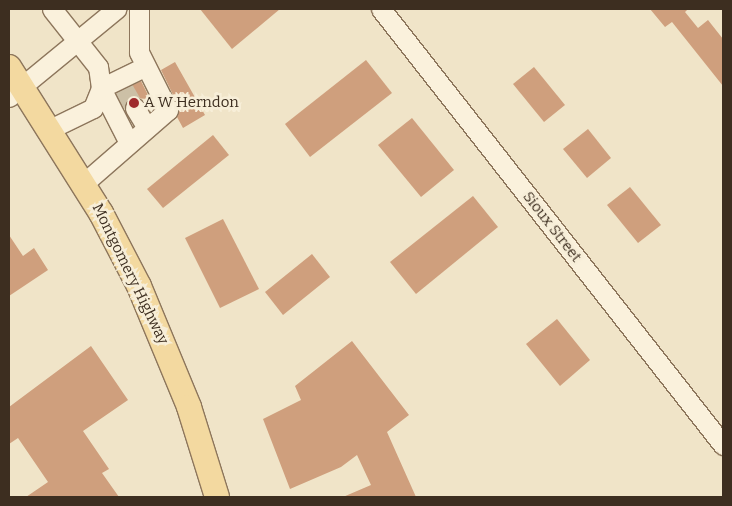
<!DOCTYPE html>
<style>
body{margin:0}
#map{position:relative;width:732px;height:506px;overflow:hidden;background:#f0e4c8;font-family:Bitter,serif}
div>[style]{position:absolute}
.building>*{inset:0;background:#cf9f7d}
.minor-tunnel>*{height:19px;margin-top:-9.5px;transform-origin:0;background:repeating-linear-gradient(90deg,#ccc0a6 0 19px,transparent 0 28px)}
.roads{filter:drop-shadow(1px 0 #8d765c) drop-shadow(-1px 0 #8d765c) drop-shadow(0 1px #8d765c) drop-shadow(0 -1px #8d765c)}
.minor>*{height:19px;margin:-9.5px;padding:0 9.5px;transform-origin:9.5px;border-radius:9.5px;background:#faf1dc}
.major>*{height:24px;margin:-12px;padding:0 12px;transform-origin:12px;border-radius:12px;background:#f3d9a0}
.dots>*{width:14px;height:14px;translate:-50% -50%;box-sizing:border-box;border:2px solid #f7eed8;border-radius:50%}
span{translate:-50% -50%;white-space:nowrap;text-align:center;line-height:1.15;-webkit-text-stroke:5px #f7eed8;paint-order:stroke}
.poi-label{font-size:15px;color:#3d2e20}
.left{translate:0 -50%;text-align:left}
.street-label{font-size:15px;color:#3d2e20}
.frame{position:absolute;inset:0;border:10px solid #3d2e20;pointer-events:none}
</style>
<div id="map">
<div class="building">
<div style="clip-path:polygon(200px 9px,280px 9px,232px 49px)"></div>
<div style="clip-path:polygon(650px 9px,688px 9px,685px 12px,698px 28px,708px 20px,723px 39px,723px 86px,672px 22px,665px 27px)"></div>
<div style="clip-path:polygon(366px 60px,392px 93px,310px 157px,285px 124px)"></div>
<div style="clip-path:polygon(175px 62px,205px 115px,183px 128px,177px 117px,178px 105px,161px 70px)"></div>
<div style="clip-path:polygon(534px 67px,565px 105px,544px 122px,513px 84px)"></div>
<div style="clip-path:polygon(141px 81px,150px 99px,130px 98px,124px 108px,116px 93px)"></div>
<div style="clip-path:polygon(412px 118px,454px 170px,421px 197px,378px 145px)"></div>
<div style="clip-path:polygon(588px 129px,611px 158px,587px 178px,563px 149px)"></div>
<div style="clip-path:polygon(213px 135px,229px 155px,163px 208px,147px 189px)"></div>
<div style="clip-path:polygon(630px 187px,661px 225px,638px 243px,607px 205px)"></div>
<div style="clip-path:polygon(473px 196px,498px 227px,416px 294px,390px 262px)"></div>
<div style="clip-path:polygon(223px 219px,259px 289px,220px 308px,185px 238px)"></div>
<div style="clip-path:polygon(9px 235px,23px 256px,34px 248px,48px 270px,9px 296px)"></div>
<div style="clip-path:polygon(312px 254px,330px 277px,283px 315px,265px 292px)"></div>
<div style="clip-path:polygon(557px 319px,590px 360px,560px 386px,526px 344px)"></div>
<div style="clip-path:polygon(352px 341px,409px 415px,387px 432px,416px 497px,343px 497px,371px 485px,357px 455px,341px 467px,290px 489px,263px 419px,301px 400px,295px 386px)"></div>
<div style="clip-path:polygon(91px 346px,128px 400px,83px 431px,109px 469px,102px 473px,119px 497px,26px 497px,48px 482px,18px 438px,9px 444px,9px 407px)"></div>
</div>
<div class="minor-tunnel">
<div style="left:123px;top:87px;width:24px;rotate:60deg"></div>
</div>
<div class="roads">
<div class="minor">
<div style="left:381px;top:9px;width:554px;rotate:51.89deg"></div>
<div style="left:9px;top:97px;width:139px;rotate:-39.4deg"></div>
<div style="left:135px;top:108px;width:23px;rotate:59deg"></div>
<div style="left:50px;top:129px;width:48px;rotate:-26deg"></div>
<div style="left:93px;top:108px;width:22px;rotate:-68deg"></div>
<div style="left:101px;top:88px;width:21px;rotate:-98deg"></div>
<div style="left:98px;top:67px;width:74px;rotate:-128.4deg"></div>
<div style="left:129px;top:143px;width:62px;rotate:-117deg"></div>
<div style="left:101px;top:88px;width:48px;rotate:-26deg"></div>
<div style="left:84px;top:183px;width:111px;rotate:-41deg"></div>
<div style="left:168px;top:110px;width:65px;rotate:-116.6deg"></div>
<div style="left:139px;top:52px;width:43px;rotate:-90deg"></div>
</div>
<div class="major">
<div style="left:9px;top:67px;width:173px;rotate:57.8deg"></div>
<div style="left:101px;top:213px;width:82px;rotate:62.5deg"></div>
<div style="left:139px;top:286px;width:131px;rotate:67.5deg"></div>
<div style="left:189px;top:407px;width:94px;rotate:72.7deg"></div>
</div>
</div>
<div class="dots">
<div style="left:134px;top:103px;background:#9e2a2b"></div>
</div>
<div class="poi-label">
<span class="left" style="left:144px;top:103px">A W Herndon</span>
</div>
<div class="street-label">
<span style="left:552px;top:227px;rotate:52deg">Sioux Street</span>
<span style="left:130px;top:274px;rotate:64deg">Montgomery Highway</span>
</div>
<div class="frame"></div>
</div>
